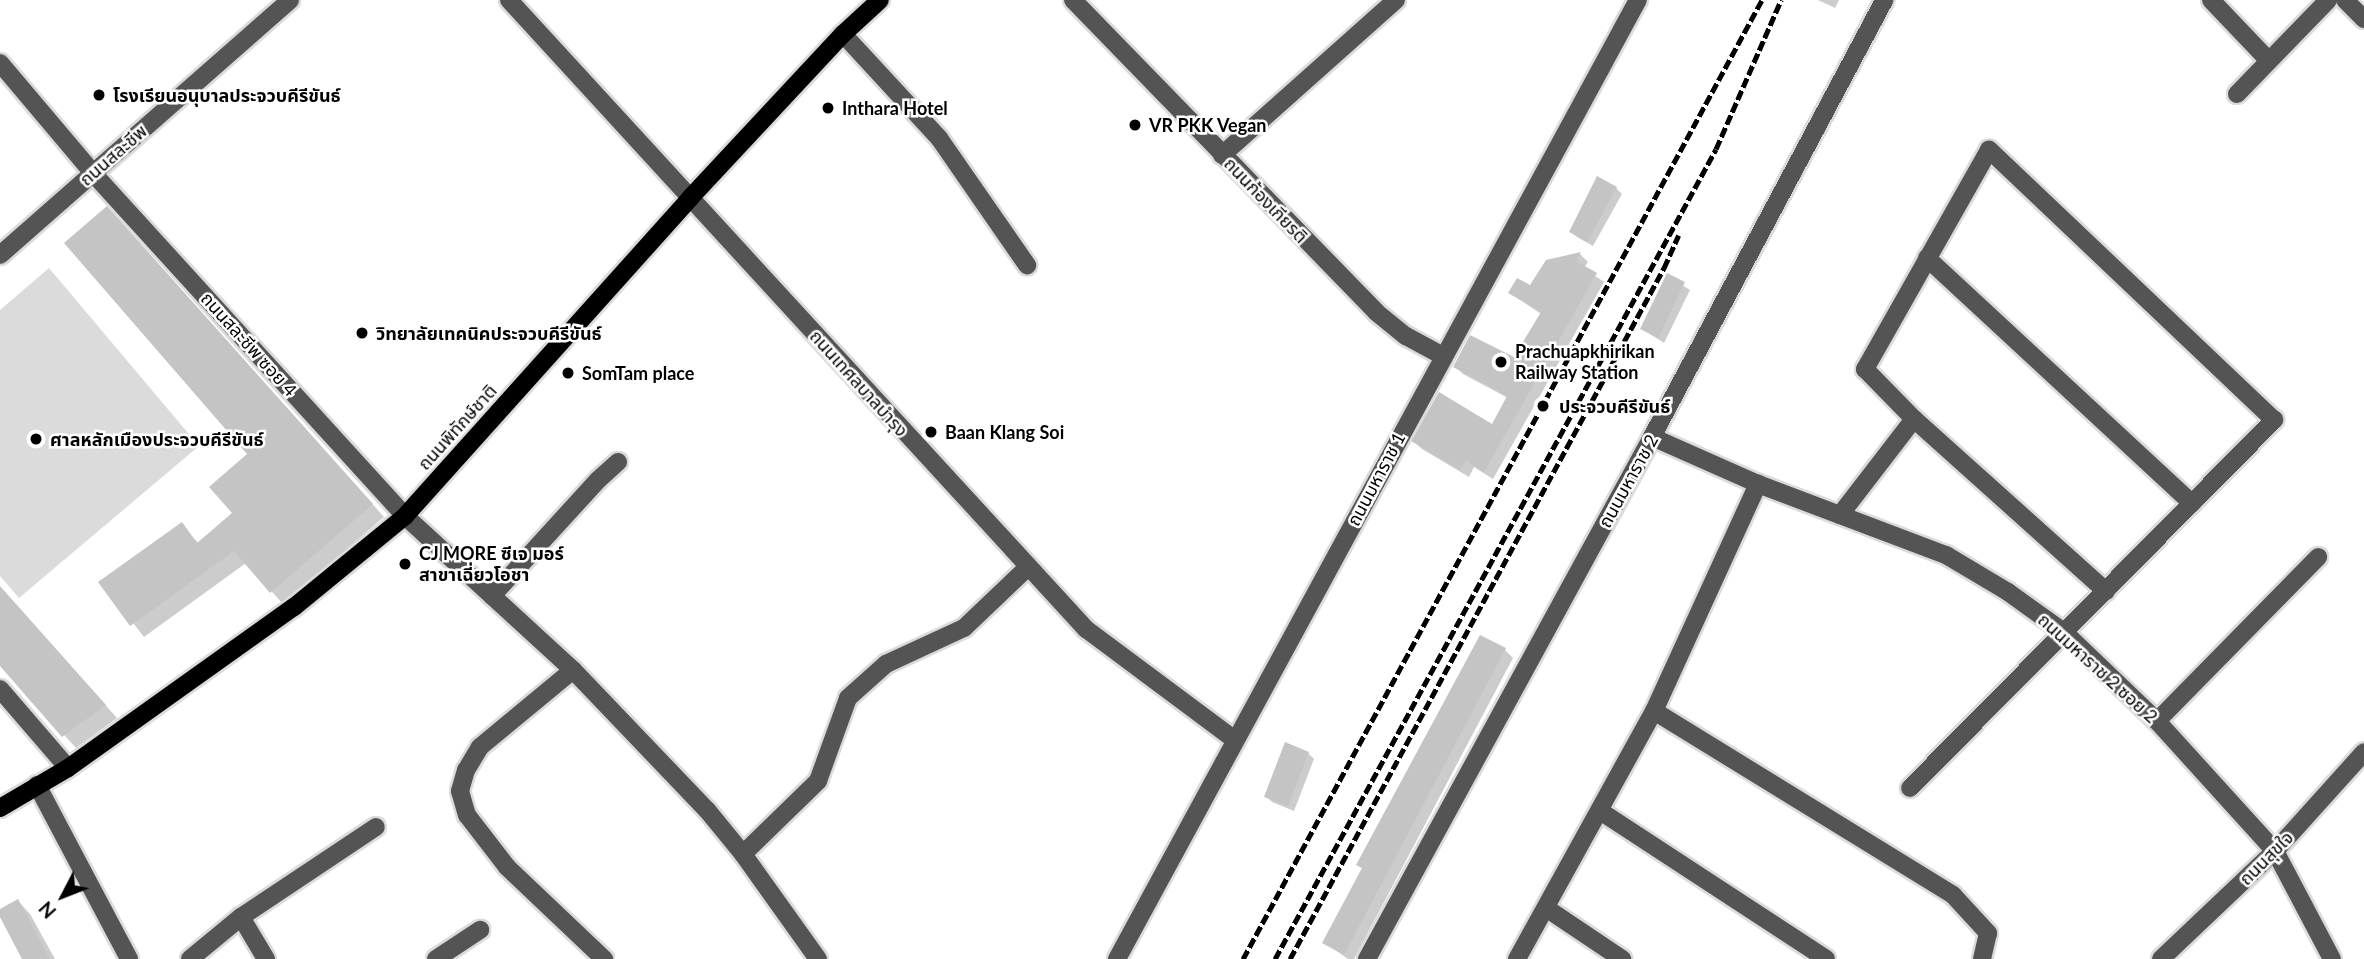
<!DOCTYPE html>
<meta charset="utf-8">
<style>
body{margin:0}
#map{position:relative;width:2364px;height:959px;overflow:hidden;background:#fff;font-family:Lato,"Noto Sans Thai",sans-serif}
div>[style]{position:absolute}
.green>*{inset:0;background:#dbdbdb}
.shadow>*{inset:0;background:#0003}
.building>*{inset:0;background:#c4c4c4}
.roads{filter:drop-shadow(2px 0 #dbdbdb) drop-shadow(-2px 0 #dbdbdb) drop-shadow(0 2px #dbdbdb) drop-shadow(0 -2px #dbdbdb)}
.minor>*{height:18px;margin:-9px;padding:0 9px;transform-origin:9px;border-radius:9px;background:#545454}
.major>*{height:18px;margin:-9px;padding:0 9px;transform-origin:9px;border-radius:9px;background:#000}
.rail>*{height:5px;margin-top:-2.5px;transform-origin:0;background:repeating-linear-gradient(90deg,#000 0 10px,transparent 0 13.5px)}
.dots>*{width:19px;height:19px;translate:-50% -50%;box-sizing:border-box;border:4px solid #fff;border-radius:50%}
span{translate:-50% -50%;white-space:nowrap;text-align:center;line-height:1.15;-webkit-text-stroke:5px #fff;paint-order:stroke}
.poi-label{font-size:18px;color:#000;font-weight:700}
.left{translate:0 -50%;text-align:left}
.street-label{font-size:18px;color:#000}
.north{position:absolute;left:28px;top:861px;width:70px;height:70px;-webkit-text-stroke:5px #fff;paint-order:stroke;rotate:228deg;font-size:19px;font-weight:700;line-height:28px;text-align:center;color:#000}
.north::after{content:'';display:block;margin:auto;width:24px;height:32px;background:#000;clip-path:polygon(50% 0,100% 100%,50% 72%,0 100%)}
</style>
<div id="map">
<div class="green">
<div style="clip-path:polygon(49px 268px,199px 446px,19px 598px,0 576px,0 310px)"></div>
</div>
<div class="shadow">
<div style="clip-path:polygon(1818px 0,1839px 0,1835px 8px)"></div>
<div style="clip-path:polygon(1616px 188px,1622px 194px,1593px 246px,1577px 237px,1571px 231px)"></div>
<div style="clip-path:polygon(119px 220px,384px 517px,283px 604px,246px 563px,144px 637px,101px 582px,181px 524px,199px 544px,234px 513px,249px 455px)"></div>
<div style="clip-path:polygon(1580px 254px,1588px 262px,1584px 268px,1604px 282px,1493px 479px,1474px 467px,1469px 477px,1422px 449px,1413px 441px,1493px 426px,1508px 398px,1463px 374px,1455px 366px,1515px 359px,1541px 314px,1510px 293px,1530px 288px,1547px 262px)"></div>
<div style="clip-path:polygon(1668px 276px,1690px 290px,1664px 343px,1642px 329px)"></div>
<div style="clip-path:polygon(0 587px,117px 718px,76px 748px,0 664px)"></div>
<div style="clip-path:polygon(1481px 637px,1505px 650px,1513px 658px,1354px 959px,1348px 959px,1324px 942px,1363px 869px,1358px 865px)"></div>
<div style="clip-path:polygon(1308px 753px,1314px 759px,1294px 811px,1272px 802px,1266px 796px)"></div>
<div style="clip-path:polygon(18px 901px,30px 914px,55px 959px,24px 959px,0 914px)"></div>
</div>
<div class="building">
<div style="clip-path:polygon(1597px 176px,1617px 187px,1587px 242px,1569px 232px)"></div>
<div style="clip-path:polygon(107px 206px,373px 504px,270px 593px,234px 551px,130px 626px,98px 582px,182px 522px,197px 543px,232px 513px,209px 487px,247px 454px,64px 243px)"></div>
<div style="clip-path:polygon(1581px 252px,1576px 261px,1597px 273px,1484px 472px,1466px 460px,1460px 470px,1411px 441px,1439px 392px,1492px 424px,1507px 396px,1453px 367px,1470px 335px,1514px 357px,1541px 312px,1508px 293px,1517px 278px,1530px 285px,1546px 260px)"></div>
<div style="clip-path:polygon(1667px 273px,1685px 282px,1658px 338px,1640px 329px)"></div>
<div style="clip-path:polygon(0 586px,106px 705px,62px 737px,0 666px)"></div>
<div style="clip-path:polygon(1480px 635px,1506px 648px,1344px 955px,1322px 943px,1362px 868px,1356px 865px)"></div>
<div style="clip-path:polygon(1285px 742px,1309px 752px,1288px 806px,1264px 797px)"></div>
<div style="clip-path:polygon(18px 899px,50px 959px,22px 959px,0 917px,0 909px)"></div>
</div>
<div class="roads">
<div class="minor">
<div style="left:509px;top:0;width:854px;rotate:47.47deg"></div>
<div style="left:1086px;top:629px;width:186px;rotate:36.7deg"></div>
<div style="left:1073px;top:0;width:435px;rotate:45.8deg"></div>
<div style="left:1376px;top:312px;width:38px;rotate:39deg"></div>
<div style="left:1406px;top:336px;width:42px;rotate:28.4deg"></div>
<div style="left:2211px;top:0;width:84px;rotate:46.4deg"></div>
<div style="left:2345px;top:0;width:27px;rotate:45deg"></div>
<div style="left:843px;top:34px;width:142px;rotate:47.3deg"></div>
<div style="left:939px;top:138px;width:155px;rotate:55.3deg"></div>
<div style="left:0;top:63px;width:143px;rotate:49.8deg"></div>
<div style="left:92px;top:172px;width:465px;rotate:47.7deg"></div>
<div style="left:405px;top:516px;width:228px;rotate:42.5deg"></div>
<div style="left:573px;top:670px;width:194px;rotate:46.3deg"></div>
<div style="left:707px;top:810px;width:57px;rotate:50.7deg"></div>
<div style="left:743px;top:854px;width:129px;rotate:54.5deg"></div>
<div style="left:2237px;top:94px;width:131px;rotate:-45.9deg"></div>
<div style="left:1222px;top:155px;width:233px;rotate:-41.7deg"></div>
<div style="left:0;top:255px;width:386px;rotate:-41.3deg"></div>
<div style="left:1927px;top:258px;width:361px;rotate:42.8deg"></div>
<div style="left:1652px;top:437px;width:116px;rotate:23.9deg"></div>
<div style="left:1758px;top:484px;width:201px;rotate:20.7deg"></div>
<div style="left:1946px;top:555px;width:72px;rotate:30.8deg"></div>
<div style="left:2008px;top:592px;width:70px;rotate:35.7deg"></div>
<div style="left:2065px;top:633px;width:127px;rotate:43.7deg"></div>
<div style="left:2157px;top:721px;width:176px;rotate:47.8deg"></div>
<div style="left:2275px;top:851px;width:122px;rotate:62.2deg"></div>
<div style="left:1840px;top:515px;width:121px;rotate:-52.4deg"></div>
<div style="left:1914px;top:419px;width:258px;rotate:41.9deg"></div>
<div style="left:492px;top:596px;width:157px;rotate:-47.6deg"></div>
<div style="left:598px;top:480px;width:27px;rotate:-42deg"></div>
<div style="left:573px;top:670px;width:121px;rotate:140.4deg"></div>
<div style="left:480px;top:747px;width:27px;rotate:121deg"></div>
<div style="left:466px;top:770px;width:22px;rotate:106deg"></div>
<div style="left:460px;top:791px;width:25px;rotate:74deg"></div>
<div style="left:467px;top:815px;width:66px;rotate:52.4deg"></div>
<div style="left:507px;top:867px;width:134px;rotate:43.5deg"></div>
<div style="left:0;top:689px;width:104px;rotate:49.3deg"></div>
<div style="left:1654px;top:711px;width:351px;rotate:31.6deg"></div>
<div style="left:1953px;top:895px;width:52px;rotate:47.4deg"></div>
<div style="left:1988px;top:933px;width:27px;rotate:103deg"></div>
<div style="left:2157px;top:721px;width:230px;rotate:-45.5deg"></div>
<div style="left:37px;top:785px;width:197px;rotate:62.1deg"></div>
<div style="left:1910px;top:788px;width:518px;rotate:-45.31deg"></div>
<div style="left:2274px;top:420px;width:393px;rotate:-136.5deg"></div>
<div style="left:1989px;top:150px;width:252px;rotate:119.5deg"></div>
<div style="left:1865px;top:369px;width:70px;rotate:45.6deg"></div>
<div style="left:1600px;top:811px;width:270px;rotate:33.2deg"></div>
<div style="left:743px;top:854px;width:105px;rotate:-44.2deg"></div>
<div style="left:818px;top:781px;width:88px;rotate:-70.1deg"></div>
<div style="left:848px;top:698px;width:51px;rotate:-41.8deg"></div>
<div style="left:886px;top:664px;width:86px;rotate:-24.8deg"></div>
<div style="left:964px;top:628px;width:88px;rotate:-43.6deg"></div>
<div style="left:1546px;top:908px;width:92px;rotate:33.9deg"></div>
<div style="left:241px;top:917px;width:49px;rotate:59.2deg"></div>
<div style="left:190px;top:959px;width:66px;rotate:-39.5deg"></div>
<div style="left:241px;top:917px;width:162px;rotate:-33.7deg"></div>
<div style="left:436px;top:959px;width:53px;rotate:-33.4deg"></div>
<div style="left:1117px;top:959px;width:1091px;rotate:-61.49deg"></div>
<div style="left:1367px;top:959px;width:595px;rotate:-61.37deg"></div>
<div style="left:1652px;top:437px;width:495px;rotate:-62deg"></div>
<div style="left:1517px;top:959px;width:283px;rotate:-61.1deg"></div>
<div style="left:1654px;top:711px;width:250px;rotate:-65.4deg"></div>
<div style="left:2161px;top:959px;width:157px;rotate:-43.5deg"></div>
<div style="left:2275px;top:851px;width:133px;rotate:-48deg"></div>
</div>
<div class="major">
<div style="left:0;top:808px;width:79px;rotate:-30.5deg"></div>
<div style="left:68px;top:768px;width:277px;rotate:-35.5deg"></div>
<div style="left:294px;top:607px;width:144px;rotate:-39.3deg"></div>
<div style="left:405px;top:516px;width:427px;rotate:-48.1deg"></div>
<div style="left:690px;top:198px;width:224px;rotate:-47deg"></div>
<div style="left:843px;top:34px;width:50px;rotate:-42.6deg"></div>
</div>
</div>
<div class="rail">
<div style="left:1243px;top:959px;width:1090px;rotate:-61.58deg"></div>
<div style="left:1275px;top:959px;width:922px;rotate:-61.43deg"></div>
<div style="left:1716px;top:149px;width:163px;rotate:-66.4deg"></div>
<div style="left:1290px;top:959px;width:786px;rotate:-61.58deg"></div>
<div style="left:1664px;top:268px;width:36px;rotate:-66deg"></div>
</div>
<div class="dots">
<div style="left:99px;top:95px;background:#000"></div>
<div style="left:828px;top:108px;background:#000"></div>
<div style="left:1135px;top:125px;background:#000"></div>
<div style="left:362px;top:333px;background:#000"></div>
<div style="left:1501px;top:362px;background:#000"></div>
<div style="left:568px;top:373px;background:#000"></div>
<div style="left:1543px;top:406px;background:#000"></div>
<div style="left:931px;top:432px;background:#000"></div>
<div style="left:36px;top:439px;background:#000"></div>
<div style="left:405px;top:564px;background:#000"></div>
</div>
<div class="poi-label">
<span class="left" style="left:113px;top:95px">โรงเรียนอนุบาลประจวบคีรีขันธ์</span>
<span class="left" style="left:842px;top:108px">Inthara Hotel</span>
<span class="left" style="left:1149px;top:125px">VR PKK Vegan</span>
<span class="left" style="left:376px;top:333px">วิทยาลัยเทคนิคประจวบคีรีขันธ์</span>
<span class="left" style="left:1515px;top:362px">Prachuapkhirikan<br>Railway Station</span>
<span class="left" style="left:582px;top:373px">SomTam place</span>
<span class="left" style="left:1559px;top:406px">ประจวบคีรีขันธ์</span>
<span class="left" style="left:945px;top:432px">Baan Klang Soi</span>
<span class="left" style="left:50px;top:439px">ศาลหลักเมืองประจวบคีรีขันธ์</span>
<span class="left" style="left:419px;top:564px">CJ MORE ซีเจ มอร์<br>สาขาเฉี่ยวโอชา</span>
</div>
<div class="street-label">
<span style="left:113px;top:155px;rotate:-41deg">ถนนสละชีพ</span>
<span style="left:1266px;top:200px;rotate:46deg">ถนนก้องเกียรติ</span>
<span style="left:249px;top:344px;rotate:48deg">ถนนสละชีพ ซอย 4</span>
<span style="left:859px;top:383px;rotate:48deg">ถนนเทศลบาลบำรุง</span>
<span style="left:457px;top:427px;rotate:-48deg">ถนนพิทักษ์ชาติ</span>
<span style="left:1376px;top:479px;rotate:-62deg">ถนนมหาราช 1</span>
<span style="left:1628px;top:481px;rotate:-61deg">ถนนมหาราช 2</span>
<span style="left:2098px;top:668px;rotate:42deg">ถนนมหาราช 2 ซอย 2</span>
<span style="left:2266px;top:858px;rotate:-45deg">ถนนสุขใจ</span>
</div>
<div class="north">N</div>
</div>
